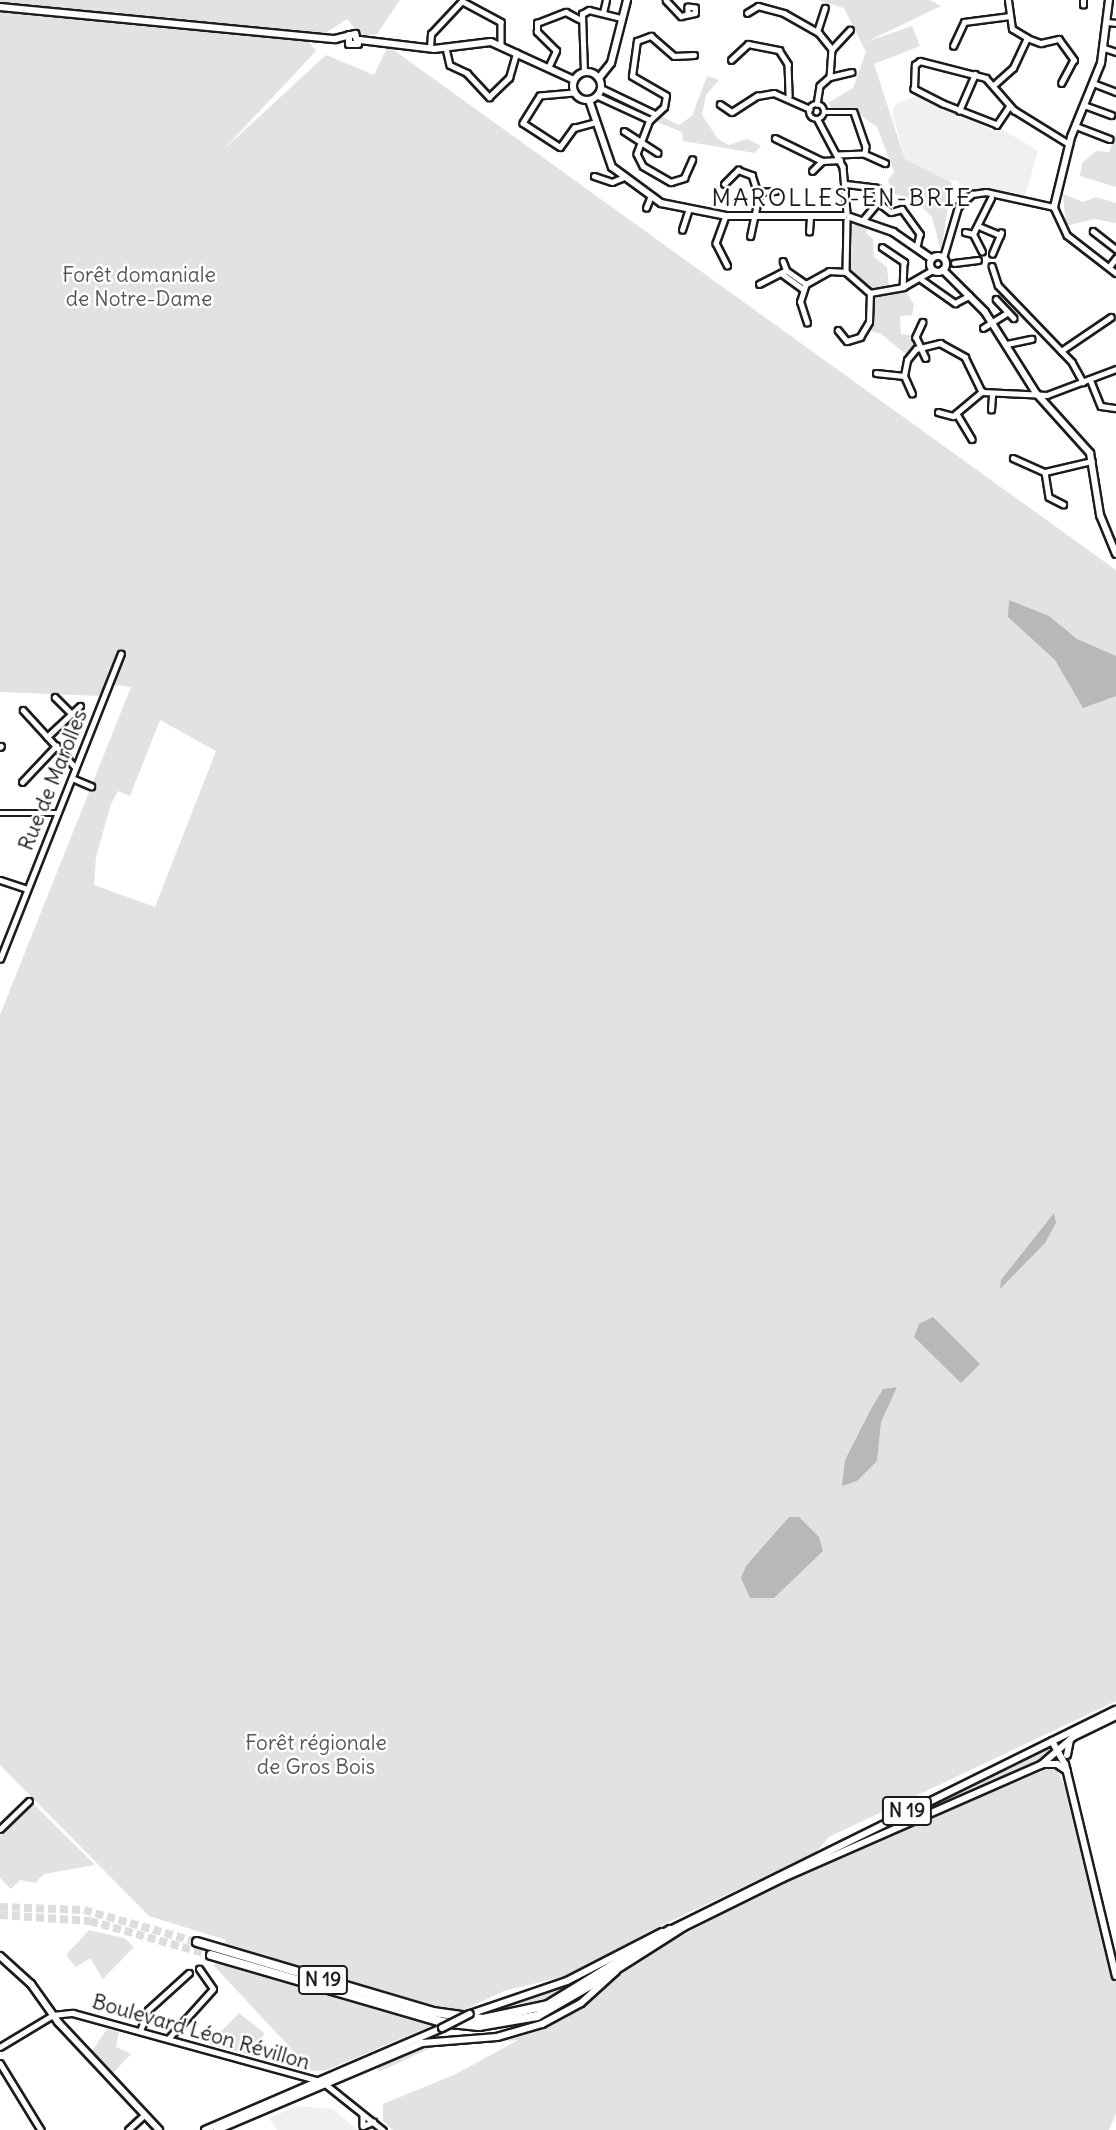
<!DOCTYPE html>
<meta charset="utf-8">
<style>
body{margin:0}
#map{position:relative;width:1116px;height:2130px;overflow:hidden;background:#fff;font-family:Delius,sans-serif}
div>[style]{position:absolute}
.built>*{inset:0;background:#f0f0f0}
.green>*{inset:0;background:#e2e2e2}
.water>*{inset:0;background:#b8b8b8}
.highway-tunnel>*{height:8px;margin-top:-4px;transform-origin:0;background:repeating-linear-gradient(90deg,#ddd 0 8px,transparent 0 12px)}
.roads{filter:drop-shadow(2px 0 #1c1c1c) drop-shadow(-2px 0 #1c1c1c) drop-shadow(0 2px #1c1c1c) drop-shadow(0 -2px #1c1c1c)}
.street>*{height:4.5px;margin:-2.25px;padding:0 2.25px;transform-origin:2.25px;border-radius:2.25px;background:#fff}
.street>.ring{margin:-2.25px;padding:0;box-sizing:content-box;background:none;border:4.5px solid #fff;border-radius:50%}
.secondary>*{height:6px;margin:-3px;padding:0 3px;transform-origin:3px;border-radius:3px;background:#fff}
.secondary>.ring{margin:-3px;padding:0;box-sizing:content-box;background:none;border:6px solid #fff;border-radius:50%}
.primary>*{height:6px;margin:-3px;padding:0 3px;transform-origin:3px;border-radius:3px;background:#fff}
.highway>*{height:8px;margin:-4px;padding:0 4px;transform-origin:4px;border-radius:4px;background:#fff}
.bridges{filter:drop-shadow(2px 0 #1c1c1c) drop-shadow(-2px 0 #1c1c1c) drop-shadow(0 2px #1c1c1c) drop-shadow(0 -2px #1c1c1c)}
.secondary-bridge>*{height:6px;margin:-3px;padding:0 3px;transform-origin:3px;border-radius:3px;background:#fff}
span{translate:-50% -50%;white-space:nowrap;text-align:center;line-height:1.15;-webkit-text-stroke:5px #fff;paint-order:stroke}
.shield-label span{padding:2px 5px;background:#fff;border:2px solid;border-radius:5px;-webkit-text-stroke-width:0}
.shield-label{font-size:19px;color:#1c1c1c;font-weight:700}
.park-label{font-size:21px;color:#575757}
.street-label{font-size:21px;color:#1c1c1c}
.quarter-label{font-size:24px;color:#1c1c1c;letter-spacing:2px}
</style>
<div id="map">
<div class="built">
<div style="clip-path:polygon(918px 96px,992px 130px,997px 126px,1038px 151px,1024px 200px,990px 188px,965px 190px,956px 180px,943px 182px,905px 159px,892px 112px,897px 103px)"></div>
<div style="clip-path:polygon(297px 2106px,333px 2109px,357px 2130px,277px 2130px,269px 2118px)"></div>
</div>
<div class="green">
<div style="clip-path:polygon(evenodd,0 0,400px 0,377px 34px,361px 36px,347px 19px,324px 34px,194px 26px,306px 38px,316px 51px,223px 150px,326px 55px,374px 75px,388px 46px,1116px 570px,1116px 1701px,829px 1837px,816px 1852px,646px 1933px,578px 1973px,504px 1991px,459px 2012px,223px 1946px,226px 1940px,149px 1916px,0 1765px,0 1015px,131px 687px,110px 684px,102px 696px,0 692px,0 0,160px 720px,216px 751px,155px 907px,94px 885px,96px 857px,111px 804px,118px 791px,130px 796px,160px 720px)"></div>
<div style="clip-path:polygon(818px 0,930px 0,941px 6px,866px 42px,912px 26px,920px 46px,874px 64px,905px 159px,952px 183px,941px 251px,932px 217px,914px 199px,893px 194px,888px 180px,894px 172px,877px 127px,855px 111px,833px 109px,828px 103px,853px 88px,866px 52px,844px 8px)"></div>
<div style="clip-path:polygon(707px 76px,719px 80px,706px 95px,702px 115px,718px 139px,729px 145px,747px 139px,761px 146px,755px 153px,683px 141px,682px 132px,652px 120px,655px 113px,679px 125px,692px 116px)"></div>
<div style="clip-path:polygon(1116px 132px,1116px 187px,1080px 176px,1082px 163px,1096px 151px,1109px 152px)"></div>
<div style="clip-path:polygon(1063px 194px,1083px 202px,1096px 197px,1116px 203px,1116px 223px,1094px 219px,1066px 226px)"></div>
<div style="clip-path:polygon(853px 221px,868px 224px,866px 233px,873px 239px,874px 257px,887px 267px,889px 288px,871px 292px,849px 269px)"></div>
<div style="clip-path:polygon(905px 291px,914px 304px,912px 315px,900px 316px,901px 334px,914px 336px,917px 345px,907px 355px,881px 334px,867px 330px,873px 298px)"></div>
<div style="clip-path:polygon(1049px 1745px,1053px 1751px,1033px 1764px,861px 1837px)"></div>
<div style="clip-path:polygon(1055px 1766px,1072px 1801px,1116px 1980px,1116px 2113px,1109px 2130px,393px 2130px,383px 2121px,383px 2104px,456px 2074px,518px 2040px,435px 2046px,379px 2072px,377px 2066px,421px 2045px,498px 2039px,554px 2022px,661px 1947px,737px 1906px,875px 1839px)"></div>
<div style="clip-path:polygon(34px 1804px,95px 1865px,44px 1874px,35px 1883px,20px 1880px,11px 1889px,0 1878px,0 1836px)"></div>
<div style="clip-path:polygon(89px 1930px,124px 1938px,134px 1947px,103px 1979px,90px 1958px,76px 1967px,66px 1955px)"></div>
<div style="clip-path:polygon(216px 1961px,433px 2025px,327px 2070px,312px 2071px,214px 1966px)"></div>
<div style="clip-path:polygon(593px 1973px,543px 2002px,478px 2014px,592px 1971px)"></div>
<div style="clip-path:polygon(239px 2013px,264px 2033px,258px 2057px,209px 2044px)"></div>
<div style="clip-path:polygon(107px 2029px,119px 2032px,116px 2047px,131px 2054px,113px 2073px,92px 2051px)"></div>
</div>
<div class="water">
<div style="clip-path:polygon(1009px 600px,1049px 616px,1077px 639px,1116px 656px,1116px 696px,1083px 708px,1055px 660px,1008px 617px)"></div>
<div style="clip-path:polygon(1054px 1213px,1056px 1223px,1045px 1243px,1000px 1289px,1001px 1280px)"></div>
<div style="clip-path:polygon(933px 1317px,980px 1364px,961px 1383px,914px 1337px,919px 1324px)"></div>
<div style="clip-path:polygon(897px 1387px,881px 1422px,877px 1461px,857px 1481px,842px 1486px,845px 1460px,870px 1411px,883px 1389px)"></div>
<div style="clip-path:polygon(789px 1517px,799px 1517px,819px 1537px,823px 1551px,774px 1598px,750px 1598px,741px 1578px,746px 1566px)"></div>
</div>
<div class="highway-tunnel">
<div style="left:0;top:1907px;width:84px;rotate:2deg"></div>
<div style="left:84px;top:1910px;width:117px;rotate:15.8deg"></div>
<div style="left:0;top:1915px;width:90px;rotate:3.8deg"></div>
<div style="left:90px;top:1921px;width:126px;rotate:15.7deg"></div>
</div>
<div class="roads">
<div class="street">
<div style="left:666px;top:0;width:22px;rotate:47deg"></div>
<div style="left:681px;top:16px;width:14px;rotate:-12deg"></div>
<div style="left:695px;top:13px;width:5px;rotate:-90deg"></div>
<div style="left:695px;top:8px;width:7px;rotate:-172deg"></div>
<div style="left:688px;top:7px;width:7px;rotate:90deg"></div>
<div style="left:1083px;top:5px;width:5px;rotate:-90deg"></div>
<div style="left:603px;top:13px;width:13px;rotate:-77deg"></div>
<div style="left:747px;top:13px;width:13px;rotate:-32deg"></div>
<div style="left:758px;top:6px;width:27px;rotate:15deg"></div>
<div style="left:784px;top:13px;width:40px;rotate:29.7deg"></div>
<div style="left:819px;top:33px;width:21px;rotate:51deg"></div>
<div style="left:832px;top:49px;width:28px;rotate:94deg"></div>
<div style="left:830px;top:77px;width:13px;rotate:138deg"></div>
<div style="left:820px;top:86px;width:18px;rotate:99deg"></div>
<div style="left:1107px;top:22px;width:9px;rotate:6deg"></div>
<div style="left:817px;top:32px;width:25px;rotate:-72deg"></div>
<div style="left:1027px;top:38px;width:15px;rotate:20deg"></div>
<div style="left:1041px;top:43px;width:18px;rotate:-13deg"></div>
<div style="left:1059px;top:39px;width:26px;rotate:54deg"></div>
<div style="left:1074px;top:60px;width:26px;rotate:118deg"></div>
<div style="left:953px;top:46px;width:26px;rotate:-65deg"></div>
<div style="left:964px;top:22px;width:46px;rotate:-7.4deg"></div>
<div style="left:430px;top:48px;width:14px;rotate:-86deg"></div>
<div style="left:431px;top:34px;width:45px;rotate:-46.8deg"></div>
<div style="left:462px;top:1px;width:44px;rotate:28.3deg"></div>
<div style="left:501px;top:22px;width:23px;rotate:90deg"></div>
<div style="left:446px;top:48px;width:17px;rotate:77deg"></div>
<div style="left:450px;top:65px;width:19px;rotate:25deg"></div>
<div style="left:467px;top:73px;width:33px;rotate:47deg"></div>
<div style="left:489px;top:97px;width:28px;rotate:-44deg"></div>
<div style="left:509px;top:78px;width:26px;rotate:-74deg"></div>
<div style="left:1104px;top:48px;width:13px;rotate:18deg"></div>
<div style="left:832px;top:49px;width:26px;rotate:-47deg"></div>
<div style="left:731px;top:60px;width:23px;rotate:-43deg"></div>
<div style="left:748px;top:44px;width:32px;rotate:11deg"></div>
<div style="left:779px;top:50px;width:17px;rotate:57deg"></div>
<div style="left:788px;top:64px;width:32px;rotate:88deg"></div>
<div style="left:548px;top:68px;width:19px;rotate:-65deg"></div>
<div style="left:556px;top:51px;width:27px;rotate:-135deg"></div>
<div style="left:537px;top:32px;width:9px;rotate:-90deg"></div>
<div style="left:537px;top:23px;width:31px;rotate:-21deg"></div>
<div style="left:566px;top:12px;width:15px;rotate:28deg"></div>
<div style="left:584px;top:72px;width:58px;rotate:-92deg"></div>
<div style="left:582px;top:14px;width:8px;rotate:-30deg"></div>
<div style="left:589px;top:10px;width:32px;rotate:14deg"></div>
<div style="left:830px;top:77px;width:22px;rotate:-13deg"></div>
<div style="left:1093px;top:83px;width:25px;rotate:21deg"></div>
<div style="left:995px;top:84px;width:24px;rotate:-42deg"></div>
<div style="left:1013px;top:68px;width:33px;rotate:-65deg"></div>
<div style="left:1027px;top:38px;width:17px;rotate:-149deg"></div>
<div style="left:1012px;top:29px;width:29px;rotate:-98deg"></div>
<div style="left:601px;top:88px;width:58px;rotate:25.7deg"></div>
<div style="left:574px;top:93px;width:34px;rotate:175deg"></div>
<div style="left:540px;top:96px;width:32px;rotate:122deg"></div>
<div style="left:523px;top:123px;width:44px;rotate:33deg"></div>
<div style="left:560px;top:147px;width:24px;rotate:-54deg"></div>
<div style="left:574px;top:128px;width:20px;rotate:-15deg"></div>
<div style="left:598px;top:96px;width:57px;rotate:24.8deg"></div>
<div style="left:650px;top:120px;width:19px;rotate:-43deg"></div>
<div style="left:664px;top:107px;width:11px;rotate:-80deg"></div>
<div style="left:666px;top:96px;width:39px;rotate:-150deg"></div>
<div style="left:632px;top:76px;width:35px;rotate:-82deg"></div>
<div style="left:637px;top:41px;width:15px;rotate:-20deg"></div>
<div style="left:651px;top:36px;width:30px;rotate:41deg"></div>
<div style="left:674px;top:56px;width:20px;rotate:-3deg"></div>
<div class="ring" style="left:809px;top:104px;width:11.5px;height:11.5px"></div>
<div style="left:720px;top:104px;width:14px;rotate:34deg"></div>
<div style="left:732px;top:112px;width:30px;rotate:-33deg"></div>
<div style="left:757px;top:96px;width:17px;rotate:-10deg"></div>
<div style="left:774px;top:93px;width:39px;rotate:24deg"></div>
<div style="left:1084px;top:105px;width:29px;rotate:20deg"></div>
<div style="left:1010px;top:106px;width:23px;rotate:124deg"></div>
<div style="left:997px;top:125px;width:58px;rotate:-158.7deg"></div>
<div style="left:943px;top:104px;width:33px;rotate:-153deg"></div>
<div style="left:914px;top:89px;width:24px;rotate:-88deg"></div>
<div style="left:915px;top:65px;width:6px;rotate:-39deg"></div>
<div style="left:920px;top:61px;width:68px;rotate:14.4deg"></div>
<div style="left:986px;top:78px;width:43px;rotate:48.8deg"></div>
<div style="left:1014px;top:110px;width:65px;rotate:31.7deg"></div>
<div style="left:959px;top:111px;width:40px;rotate:-66.6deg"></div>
<div style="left:825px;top:112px;width:29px"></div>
<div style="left:854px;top:112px;width:36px;rotate:71deg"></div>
<div style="left:866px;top:146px;width:8px;rotate:97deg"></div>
<div style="left:865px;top:154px;width:27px;rotate:178deg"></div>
<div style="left:650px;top:120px;width:36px;rotate:111deg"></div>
<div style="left:637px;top:154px;width:13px;rotate:63deg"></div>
<div style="left:643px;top:166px;width:32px;rotate:30deg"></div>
<div style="left:671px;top:182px;width:14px;rotate:-17deg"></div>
<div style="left:684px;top:178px;width:20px;rotate:-66deg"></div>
<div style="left:818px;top:120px;width:53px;rotate:62deg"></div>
<div style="left:843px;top:167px;width:46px;rotate:85deg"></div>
<div style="left:1076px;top:126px;width:36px;rotate:21deg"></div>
<div style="left:624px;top:131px;width:40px;rotate:32.9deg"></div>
<div style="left:775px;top:138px;width:52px;rotate:26.1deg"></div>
<div style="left:822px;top:161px;width:18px;rotate:-3deg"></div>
<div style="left:865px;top:154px;width:22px;rotate:24deg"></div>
<div style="left:812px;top:171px;width:14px;rotate:-45deg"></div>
<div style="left:594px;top:176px;width:19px;rotate:18deg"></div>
<div style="left:612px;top:182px;width:11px;rotate:-22deg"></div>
<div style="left:724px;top:184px;width:20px;rotate:-45deg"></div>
<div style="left:738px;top:170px;width:15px;rotate:20deg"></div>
<div style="left:752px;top:175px;width:23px;rotate:72deg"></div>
<div style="left:759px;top:197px;width:40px;rotate:102deg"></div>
<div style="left:846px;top:184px;width:31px;rotate:7deg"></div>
<div style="left:877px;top:188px;width:14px;rotate:86deg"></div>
<div style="left:758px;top:192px;width:17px;rotate:-3deg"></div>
<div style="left:646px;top:208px;width:11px;rotate:-68deg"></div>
<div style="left:726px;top:216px;width:29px;rotate:110deg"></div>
<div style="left:716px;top:243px;width:25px;rotate:63deg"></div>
<div style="left:847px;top:220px;width:52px;rotate:91.1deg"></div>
<div style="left:846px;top:272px;width:32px;rotate:41deg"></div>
<div style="left:870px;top:293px;width:34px;rotate:-10deg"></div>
<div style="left:903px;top:287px;width:34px;rotate:-30deg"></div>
<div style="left:863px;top:220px;width:23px;rotate:-50deg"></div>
<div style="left:878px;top:202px;width:16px;rotate:38deg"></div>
<div style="left:891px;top:212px;width:11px;rotate:-15deg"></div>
<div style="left:902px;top:209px;width:31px;rotate:54deg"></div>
<div style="left:920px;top:234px;width:13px;rotate:103deg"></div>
<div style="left:981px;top:227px;width:21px;rotate:23deg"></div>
<div style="left:682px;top:230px;width:20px;rotate:-72deg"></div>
<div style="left:1093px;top:231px;width:29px;rotate:38deg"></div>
<div style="left:809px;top:232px;width:16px;rotate:-86deg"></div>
<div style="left:965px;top:232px;width:8px;rotate:14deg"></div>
<div style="left:882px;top:247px;width:27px;rotate:34deg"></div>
<div style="left:904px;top:262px;width:25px;rotate:92deg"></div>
<div style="left:982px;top:252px;width:20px;rotate:-117deg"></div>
<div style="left:973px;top:234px;width:40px;rotate:-63.4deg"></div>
<div style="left:992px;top:254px;width:23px;rotate:-67deg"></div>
<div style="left:943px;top:258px;width:53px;rotate:-73.6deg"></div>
<div style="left:958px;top:207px;width:19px;rotate:-43deg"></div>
<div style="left:972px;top:194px;width:14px;rotate:-8deg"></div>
<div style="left:986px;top:192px;width:70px;rotate:12.4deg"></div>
<div style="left:1054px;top:207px;width:31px;rotate:65deg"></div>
<div style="left:1067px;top:235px;width:62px;rotate:37.8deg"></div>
<div style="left:954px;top:263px;width:24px;rotate:-7deg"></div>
<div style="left:992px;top:266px;width:20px;rotate:72deg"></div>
<div style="left:998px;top:285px;width:107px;rotate:46.1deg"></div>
<div style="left:1072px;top:362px;width:23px;rotate:61deg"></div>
<div style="left:1109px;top:267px;width:11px;rotate:-52deg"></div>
<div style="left:786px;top:270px;width:24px;rotate:35deg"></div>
<div style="left:781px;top:273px;width:27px;rotate:36deg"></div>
<div style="left:921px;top:279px;width:42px;rotate:35.2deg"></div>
<div style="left:955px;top:303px;width:16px;rotate:-27deg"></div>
<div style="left:759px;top:284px;width:30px;rotate:-27deg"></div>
<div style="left:786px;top:270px;width:9px;rotate:-111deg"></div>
<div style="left:996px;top:299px;width:26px;rotate:47deg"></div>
<div style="left:923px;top:322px;width:17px;rotate:115deg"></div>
<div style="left:916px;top:337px;width:23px;rotate:65deg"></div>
<div style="left:807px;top:323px;width:22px;rotate:-108deg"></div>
<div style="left:800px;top:302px;width:19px;rotate:-72deg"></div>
<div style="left:806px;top:284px;width:26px;rotate:-29deg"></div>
<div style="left:829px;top:271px;width:17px;rotate:3deg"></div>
<div style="left:983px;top:328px;width:26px;rotate:-32deg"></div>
<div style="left:838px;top:330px;width:14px;rotate:51deg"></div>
<div style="left:847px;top:341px;width:14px;rotate:-17deg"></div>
<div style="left:860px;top:337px;width:17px;rotate:-59deg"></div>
<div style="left:869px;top:322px;width:29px;rotate:-88deg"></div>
<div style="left:1007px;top:344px;width:25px;rotate:-12deg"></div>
<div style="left:1061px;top:351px;width:60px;rotate:-34.2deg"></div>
<div style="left:876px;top:373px;width:28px;rotate:6deg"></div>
<div style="left:1090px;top:379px;width:29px;rotate:68deg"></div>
<div style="left:1101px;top:406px;width:15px;rotate:8deg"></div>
<div style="left:982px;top:392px;width:65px;rotate:2.6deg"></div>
<div style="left:1047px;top:395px;width:74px;rotate:-20.6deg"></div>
<div style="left:912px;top:394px;width:20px;rotate:-114deg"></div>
<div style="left:904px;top:376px;width:16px;rotate:-79deg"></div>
<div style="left:907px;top:360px;width:14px;rotate:-51deg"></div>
<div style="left:916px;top:349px;width:25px;rotate:-14deg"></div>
<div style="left:940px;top:343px;width:29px;rotate:29deg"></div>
<div style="left:965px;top:357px;width:39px;rotate:64deg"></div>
<div style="left:991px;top:410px;width:15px;rotate:-86deg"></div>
<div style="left:938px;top:412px;width:16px;rotate:15deg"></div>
<div style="left:953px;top:416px;width:38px;rotate:-40deg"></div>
<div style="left:957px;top:414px;width:29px;rotate:59deg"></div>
<div style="left:1013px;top:458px;width:35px;rotate:24deg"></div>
<div style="left:1045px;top:472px;width:48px;rotate:-13.2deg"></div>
<div style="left:1045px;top:472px;width:25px;rotate:81deg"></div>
<div style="left:1049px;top:497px;width:16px;rotate:27deg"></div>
<div style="left:55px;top:697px;width:24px;rotate:45deg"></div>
<div style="left:23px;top:710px;width:77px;rotate:47.6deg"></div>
<div style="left:47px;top:737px;width:45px;rotate:-43.2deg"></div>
<div style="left:0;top:747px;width:1px;rotate:-45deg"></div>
<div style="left:72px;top:778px;width:21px;rotate:23deg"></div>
<div style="left:22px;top:782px;width:50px;rotate:-46.6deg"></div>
<div style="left:0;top:813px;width:58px"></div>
<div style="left:0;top:880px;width:28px;rotate:18deg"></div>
<div style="left:0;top:959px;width:328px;rotate:-68.4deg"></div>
<div style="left:0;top:1829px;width:40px;rotate:-44deg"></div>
<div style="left:140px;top:2031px;width:22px;rotate:-69deg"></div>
<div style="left:148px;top:2010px;width:55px;rotate:-42.1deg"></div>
<div style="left:168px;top:2039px;width:67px;rotate:-48deg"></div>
<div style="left:213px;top:1989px;width:24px;rotate:-125deg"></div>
<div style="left:0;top:2047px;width:62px;rotate:-31.1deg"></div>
<div style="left:53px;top:2015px;width:20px;rotate:-6deg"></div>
<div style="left:73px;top:2013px;width:259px;rotate:15.4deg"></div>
<div style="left:323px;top:2082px;width:77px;rotate:38.7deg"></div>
<div style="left:0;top:2063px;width:79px;rotate:58.5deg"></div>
<div style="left:363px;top:2115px;width:11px;rotate:90deg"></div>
<div style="left:363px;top:2126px;width:11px;rotate:-22deg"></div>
<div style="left:128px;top:2130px;width:22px;rotate:-43deg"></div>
</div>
<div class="secondary">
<div style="left:0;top:7px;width:337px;rotate:5.5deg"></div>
<div style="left:335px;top:39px;width:21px;rotate:-14deg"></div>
<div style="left:355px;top:34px;width:10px;rotate:73deg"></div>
<div style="left:358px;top:44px;width:9px;rotate:180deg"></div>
<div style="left:349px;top:44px;width:9px;rotate:-90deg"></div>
<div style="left:360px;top:40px;width:75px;rotate:6.9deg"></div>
<div style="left:434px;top:49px;width:57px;rotate:-7deg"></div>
<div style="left:491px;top:42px;width:91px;rotate:24.6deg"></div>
<div class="ring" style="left:573px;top:72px;width:22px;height:22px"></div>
<div style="left:599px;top:78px;width:19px;rotate:-51deg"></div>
<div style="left:611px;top:63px;width:65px;rotate:-75.7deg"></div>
<div style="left:589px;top:100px;width:71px;rotate:71.1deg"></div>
<div style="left:612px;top:167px;width:61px;rotate:36.3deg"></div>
<div style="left:661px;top:203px;width:66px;rotate:11.3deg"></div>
<div style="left:726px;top:216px;width:118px"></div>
<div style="left:1054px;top:207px;width:72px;rotate:-76.3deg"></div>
<div style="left:1071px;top:137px;width:80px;rotate:-67.9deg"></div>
<div style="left:1101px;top:63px;width:64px;rotate:-82.8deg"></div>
<div style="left:850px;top:217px;width:46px;rotate:19.2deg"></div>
<div style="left:893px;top:232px;width:47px;rotate:34.7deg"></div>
<div class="ring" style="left:930px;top:256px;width:10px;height:10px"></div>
<div style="left:943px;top:270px;width:59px;rotate:45deg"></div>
<div style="left:985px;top:312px;width:96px;rotate:57.8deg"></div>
<div style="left:1036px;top:393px;width:81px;rotate:48deg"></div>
<div style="left:1090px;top:453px;width:63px;rotate:80.8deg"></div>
<div style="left:1100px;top:515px;width:42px;rotate:67.7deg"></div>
<div style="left:1052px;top:1741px;width:26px;rotate:61deg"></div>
<div style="left:1065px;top:1764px;width:218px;rotate:76.5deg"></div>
<div style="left:0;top:1956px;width:42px;rotate:42.1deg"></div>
<div style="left:31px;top:1984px;width:47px;rotate:54.6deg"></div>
<div style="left:58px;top:2022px;width:148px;rotate:46.9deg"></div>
<div style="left:470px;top:2014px;width:102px;rotate:-18.8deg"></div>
<div style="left:567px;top:1981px;width:107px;rotate:-27.3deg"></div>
<div style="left:205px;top:2130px;width:258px;rotate:-23.3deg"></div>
<div style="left:217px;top:2130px;width:223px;rotate:-23deg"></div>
<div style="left:422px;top:2043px;width:75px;rotate:-4.6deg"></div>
<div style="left:497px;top:2037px;width:47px;rotate:-16.1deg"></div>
<div style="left:542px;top:2024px;width:44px;rotate:-28.3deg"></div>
<div style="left:581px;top:2003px;width:45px;rotate:-42.3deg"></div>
</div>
<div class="primary">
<div style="left:1067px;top:1755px;width:15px;rotate:-79deg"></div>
<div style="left:1043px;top:1764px;width:14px"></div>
<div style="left:1057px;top:1764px;width:12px;rotate:35deg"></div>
<div style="left:670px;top:1930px;width:497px;rotate:-26.3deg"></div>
<div style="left:615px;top:1971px;width:82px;rotate:-32.5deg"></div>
<div style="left:684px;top:1927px;width:110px;rotate:-26.3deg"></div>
<div style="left:783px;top:1878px;width:282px;rotate:-23.7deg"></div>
<div style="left:1041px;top:1765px;width:43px;rotate:-41.2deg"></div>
<div style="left:1073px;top:1737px;width:48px;rotate:-26deg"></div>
</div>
<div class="highway">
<div style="left:197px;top:1942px;width:246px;rotate:16.5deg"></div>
<div style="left:433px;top:2012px;width:50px;rotate:8deg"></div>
<div style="left:483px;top:2019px;width:66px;rotate:-12.2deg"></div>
<div style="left:548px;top:2005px;width:143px;rotate:-31.6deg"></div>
<div style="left:211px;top:1955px;width:240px;rotate:16.2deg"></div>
<div style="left:441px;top:2022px;width:38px;rotate:6deg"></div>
<div style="left:479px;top:2026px;width:59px;rotate:-9.8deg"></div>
<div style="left:537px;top:2016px;width:90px;rotate:-30deg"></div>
</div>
</div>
<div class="bridges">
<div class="secondary-bridge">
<div style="left:442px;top:2028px;width:31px;rotate:-27deg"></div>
</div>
</div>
<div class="shield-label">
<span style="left:907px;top:1811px">N 19</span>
<span style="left:323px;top:1980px">N 19</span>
</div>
<div class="park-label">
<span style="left:139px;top:287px">Forêt domaniale<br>de Notre-Dame</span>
<span style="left:316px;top:1755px">Forêt régionale<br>de Gros Bois</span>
</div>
<div class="street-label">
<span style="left:53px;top:780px;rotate:-68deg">Rue de Marolles</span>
<span style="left:201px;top:2032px;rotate:16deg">Boulevard Léon Révillon</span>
</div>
<div class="quarter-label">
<span style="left:842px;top:198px">MAROLLES-EN-BRIE</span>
</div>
</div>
